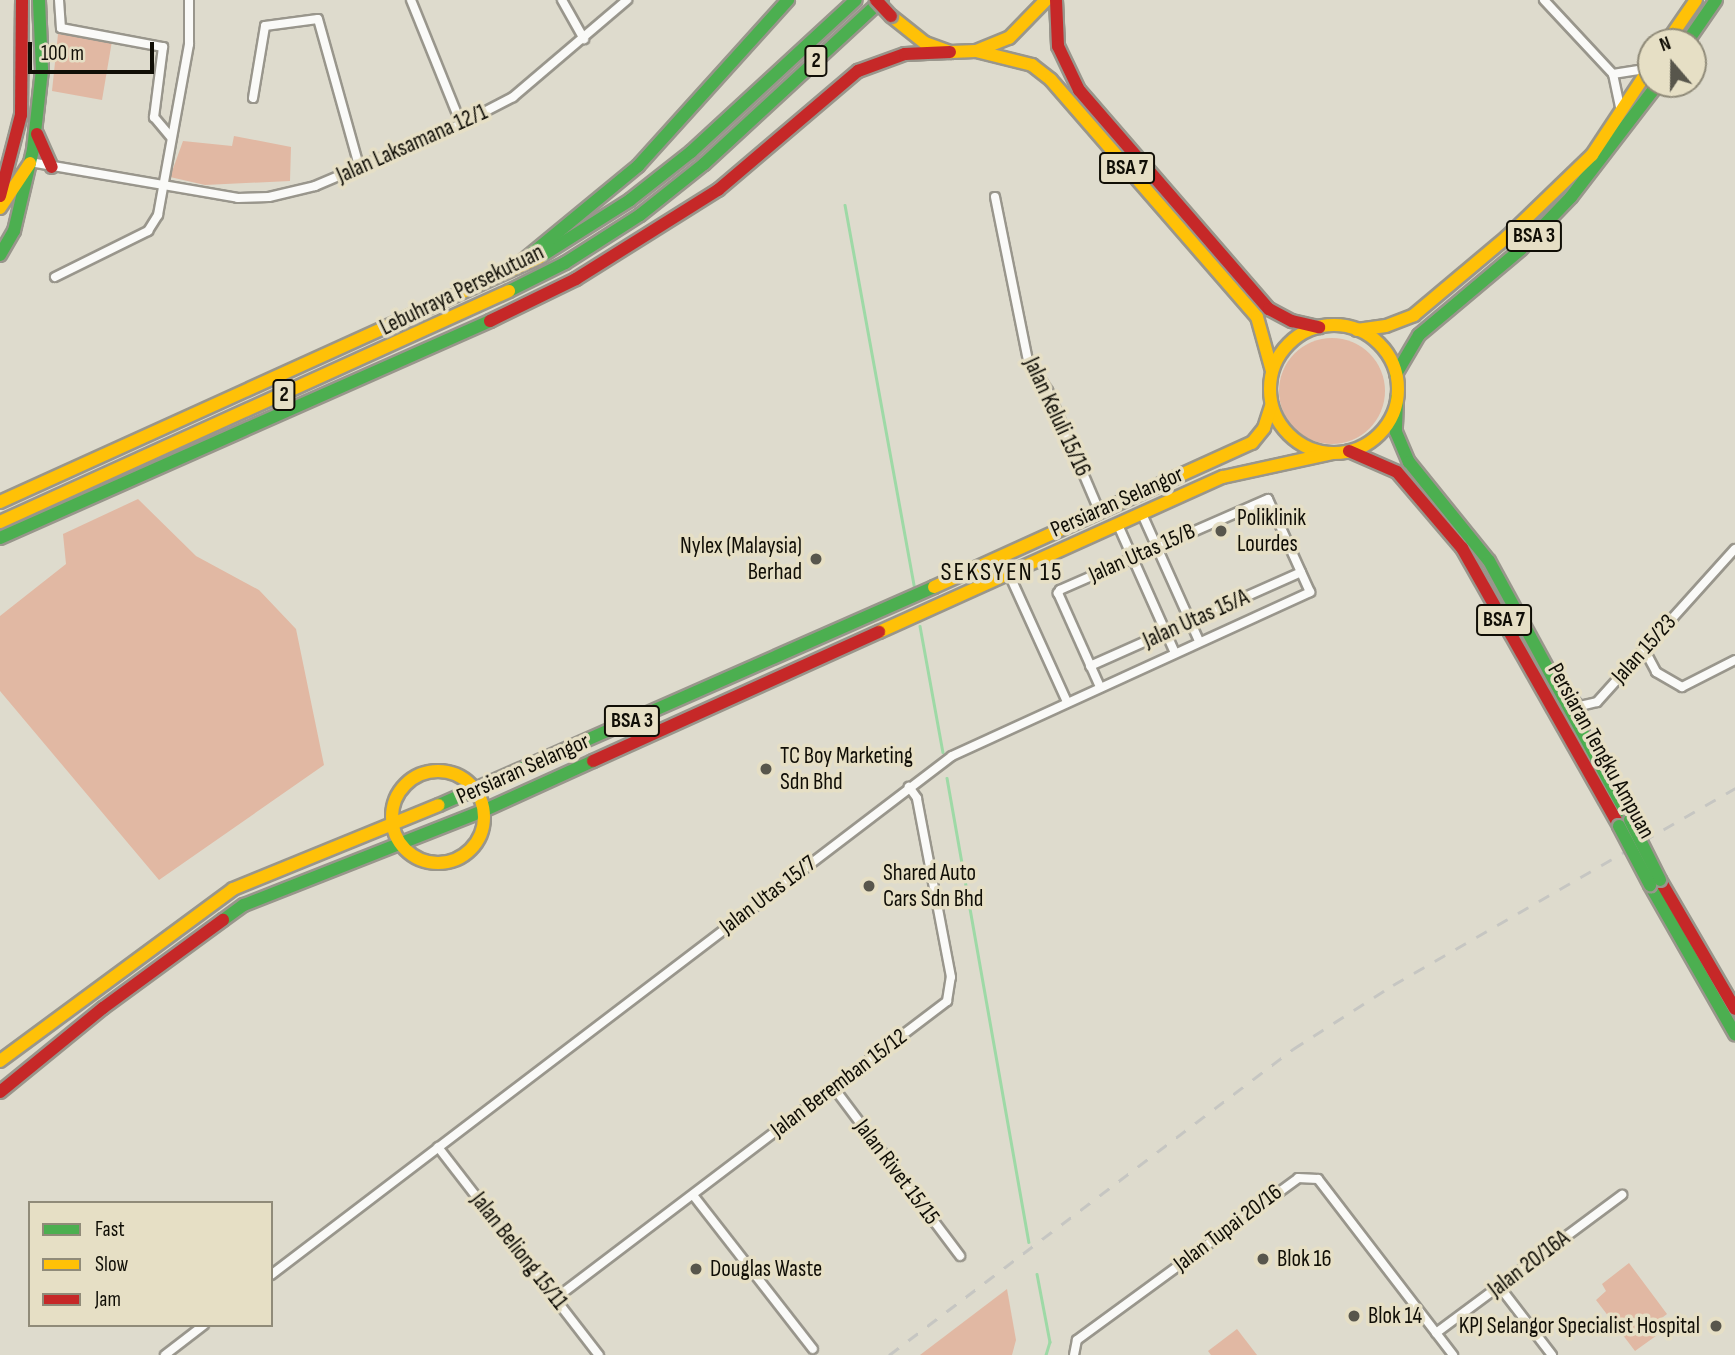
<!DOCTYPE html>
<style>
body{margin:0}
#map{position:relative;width:1735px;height:1355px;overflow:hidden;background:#dedbcd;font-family:"Sofia Sans Condensed",sans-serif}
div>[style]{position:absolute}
.green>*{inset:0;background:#e1b8a3}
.round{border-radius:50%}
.stream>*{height:2.5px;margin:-1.25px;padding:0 1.25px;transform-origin:1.25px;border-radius:1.25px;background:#9ed9a6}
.roads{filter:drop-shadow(2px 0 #99968c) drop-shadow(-2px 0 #99968c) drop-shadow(0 2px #99968c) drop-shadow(0 -2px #99968c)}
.street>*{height:8px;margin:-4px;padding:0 4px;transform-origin:4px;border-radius:4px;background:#fafaf8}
.fast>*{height:12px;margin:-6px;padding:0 6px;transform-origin:6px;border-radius:6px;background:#4caf50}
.slow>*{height:12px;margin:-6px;padding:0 6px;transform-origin:6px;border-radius:6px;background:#ffc107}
.slow>.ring{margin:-6px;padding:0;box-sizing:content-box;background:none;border:12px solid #ffc107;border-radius:50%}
.jam>*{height:12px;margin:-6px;padding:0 6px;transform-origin:6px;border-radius:6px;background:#c62828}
.rail>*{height:2.5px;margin-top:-1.25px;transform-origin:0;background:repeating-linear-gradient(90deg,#c6c6c2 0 12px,transparent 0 24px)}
.bridges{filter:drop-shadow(2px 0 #99968c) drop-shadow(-2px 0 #99968c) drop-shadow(0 2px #99968c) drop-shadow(0 -2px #99968c)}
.fast-bridge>*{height:12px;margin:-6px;padding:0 6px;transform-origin:6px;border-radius:6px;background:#4caf50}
.jam-bridge>*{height:12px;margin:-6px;padding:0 6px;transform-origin:6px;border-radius:6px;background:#c62828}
.dots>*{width:19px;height:19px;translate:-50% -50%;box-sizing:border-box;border:4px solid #e6dfc5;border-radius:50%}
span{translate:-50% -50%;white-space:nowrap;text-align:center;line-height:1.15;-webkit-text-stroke:7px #e6dfc5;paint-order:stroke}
.shield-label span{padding:2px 5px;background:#e6dfc5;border:2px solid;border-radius:5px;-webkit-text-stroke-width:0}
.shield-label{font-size:21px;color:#100e06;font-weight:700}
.street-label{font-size:23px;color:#100e06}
.poi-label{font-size:23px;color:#100e06}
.left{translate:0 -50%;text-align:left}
.right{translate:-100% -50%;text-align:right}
.quarter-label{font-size:26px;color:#100e06;letter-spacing:2px}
.legend{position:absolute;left:28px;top:1201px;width:245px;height:126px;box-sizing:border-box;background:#e6dfc5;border:2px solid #908b79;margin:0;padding:9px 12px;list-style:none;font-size:21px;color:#100e06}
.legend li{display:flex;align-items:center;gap:14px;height:35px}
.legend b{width:35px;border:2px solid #908b79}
.north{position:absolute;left:1637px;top:28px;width:70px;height:70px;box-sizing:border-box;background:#e6dfc5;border:2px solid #908b79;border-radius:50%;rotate:340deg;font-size:19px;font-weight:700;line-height:28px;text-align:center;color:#100e06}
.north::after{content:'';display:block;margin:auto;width:24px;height:32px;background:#58564c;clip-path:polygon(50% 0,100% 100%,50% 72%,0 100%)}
.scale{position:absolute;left:28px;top:42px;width:126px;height:32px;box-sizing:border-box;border:4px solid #100e06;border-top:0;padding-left:9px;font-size:21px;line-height:24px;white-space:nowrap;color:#100e06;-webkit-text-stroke:5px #e6dfc5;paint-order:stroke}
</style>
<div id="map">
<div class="green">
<div style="clip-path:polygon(58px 34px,112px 41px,102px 100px,52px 91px)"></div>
<div style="clip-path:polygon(234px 136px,291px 147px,290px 181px,205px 185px,170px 177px,183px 141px,232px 146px)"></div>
<div class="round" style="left:1279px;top:338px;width:106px;height:106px"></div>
<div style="clip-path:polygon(138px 499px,196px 556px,259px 590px,296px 629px,324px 765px,159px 880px,0 691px,0 616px,66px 564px,63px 534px)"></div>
<div style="clip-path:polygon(1629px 1263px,1667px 1314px,1654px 1324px,1660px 1333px,1635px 1351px,1596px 1300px,1606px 1291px,1602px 1284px)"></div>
<div style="clip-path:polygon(1007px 1289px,1016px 1340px,1012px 1355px,920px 1355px)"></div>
<div style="clip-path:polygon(1237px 1329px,1257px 1355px,1211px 1355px,1208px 1351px)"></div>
</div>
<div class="stream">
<div style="left:845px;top:205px;width:390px;rotate:79.7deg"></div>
<div style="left:920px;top:626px;width:128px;rotate:79.7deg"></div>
<div style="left:947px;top:778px;width:471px;rotate:80deg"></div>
<div style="left:1037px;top:1274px;width:69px;rotate:79.2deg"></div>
<div style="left:1050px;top:1342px;width:14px;rotate:107deg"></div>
</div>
<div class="roads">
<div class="street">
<div style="left:59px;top:0;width:28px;rotate:86deg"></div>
<div style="left:61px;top:28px;width:104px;rotate:10.6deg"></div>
<div style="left:163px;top:47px;width:71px;rotate:97.3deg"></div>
<div style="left:154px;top:117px;width:26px;rotate:50deg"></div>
<div style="left:411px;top:0;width:134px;rotate:68deg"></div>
<div style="left:562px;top:0;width:45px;rotate:60.6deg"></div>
<div style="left:1544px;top:0;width:101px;rotate:47deg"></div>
<div style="left:1613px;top:74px;width:38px;rotate:78deg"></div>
<div style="left:1613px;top:74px;width:37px;rotate:-9deg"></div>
<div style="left:253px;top:98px;width:73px;rotate:-80.5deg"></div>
<div style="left:265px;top:26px;width:53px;rotate:-7.5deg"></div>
<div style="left:318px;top:19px;width:156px;rotate:74.4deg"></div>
<div style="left:30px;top:162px;width:211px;rotate:9.8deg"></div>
<div style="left:238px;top:198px;width:31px;rotate:-2deg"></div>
<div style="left:269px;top:197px;width:47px;rotate:-13.4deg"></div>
<div style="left:315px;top:186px;width:159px;rotate:-23deg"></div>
<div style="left:461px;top:124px;width:59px;rotate:-27.4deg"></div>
<div style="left:513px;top:97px;width:150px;rotate:-40.4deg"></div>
<div style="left:995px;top:197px;width:166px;rotate:78.6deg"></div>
<div style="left:1028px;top:360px;width:37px;rotate:57deg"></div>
<div style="left:1048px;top:391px;width:133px;rotate:66.9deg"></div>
<div style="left:55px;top:277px;width:104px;rotate:-26.3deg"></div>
<div style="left:148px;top:231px;width:19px;rotate:-58deg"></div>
<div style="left:158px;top:215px;width:174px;rotate:-79.7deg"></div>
<div style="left:189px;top:44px;width:44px;rotate:-90deg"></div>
<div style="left:1142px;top:514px;width:139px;rotate:65.8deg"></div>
<div style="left:1118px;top:525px;width:140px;rotate:66deg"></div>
<div style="left:1009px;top:574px;width:141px;rotate:65.6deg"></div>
<div style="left:1644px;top:649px;width:26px;rotate:62deg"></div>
<div style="left:1656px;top:672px;width:30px;rotate:30deg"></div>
<div style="left:1682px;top:687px;width:59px;rotate:-27deg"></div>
<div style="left:1090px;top:666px;width:231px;rotate:-24deg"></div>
<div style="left:1562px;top:687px;width:26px;rotate:47deg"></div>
<div style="left:1580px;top:706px;width:17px;rotate:-13deg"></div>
<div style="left:1597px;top:702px;width:206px;rotate:-48deg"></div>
<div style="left:834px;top:1088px;width:210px;rotate:53.1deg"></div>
<div style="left:438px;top:1147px;width:263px;rotate:52.3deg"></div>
<div style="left:693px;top:1195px;width:195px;rotate:52.1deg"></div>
<div style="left:271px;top:1275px;width:856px;rotate:-37.31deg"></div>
<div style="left:952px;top:756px;width:394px;rotate:-24.6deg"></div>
<div style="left:1310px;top:592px;width:102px;rotate:-114.3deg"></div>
<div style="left:1268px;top:499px;width:227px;rotate:156.4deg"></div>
<div style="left:1060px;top:590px;width:4px;rotate:124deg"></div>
<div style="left:1058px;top:593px;width:103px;rotate:65.9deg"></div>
<div style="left:1499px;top:1286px;width:87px;rotate:52.5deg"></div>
<div style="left:556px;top:1298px;width:491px;rotate:-37.2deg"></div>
<div style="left:947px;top:1001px;width:24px;rotate:-81deg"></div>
<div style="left:951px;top:977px;width:182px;rotate:-100.8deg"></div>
<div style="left:917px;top:798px;width:14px;rotate:-126deg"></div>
<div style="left:1436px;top:1333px;width:232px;rotate:-36.6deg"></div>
<div style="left:165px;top:1355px;width:49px;rotate:-37.6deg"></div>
<div style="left:1074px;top:1355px;width:15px;rotate:-79deg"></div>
<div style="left:1077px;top:1340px;width:274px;rotate:-36.2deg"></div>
<div style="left:1298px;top:1178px;width:20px;rotate:3deg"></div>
<div style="left:1318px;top:1179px;width:222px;rotate:52.5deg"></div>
</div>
<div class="fast">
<div style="left:1687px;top:42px;width:51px;rotate:-55.4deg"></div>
<div style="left:0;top:255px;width:28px;rotate:-60deg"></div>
<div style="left:14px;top:231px;width:83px;rotate:-76.8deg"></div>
<div style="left:33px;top:150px;width:81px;rotate:-83.6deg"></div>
<div style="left:42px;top:70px;width:70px;rotate:-92.5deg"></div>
<div style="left:540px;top:257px;width:107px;rotate:-32.3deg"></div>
<div style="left:630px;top:200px;width:78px;rotate:-38.2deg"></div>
<div style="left:691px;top:152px;width:224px;rotate:-42.7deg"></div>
<div style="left:524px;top:260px;width:148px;rotate:-39.5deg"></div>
<div style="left:638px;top:166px;width:224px;rotate:-47.9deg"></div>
<div style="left:509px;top:291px;width:63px;rotate:-26.6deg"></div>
<div style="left:565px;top:263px;width:89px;rotate:-32.6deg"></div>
<div style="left:640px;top:215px;width:82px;rotate:-38.6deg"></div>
<div style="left:704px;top:164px;width:242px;rotate:-42.7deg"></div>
<div style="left:1396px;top:374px;width:45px;rotate:-59.5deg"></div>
<div style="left:1419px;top:335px;width:133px;rotate:-40.1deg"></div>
<div style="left:1521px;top:249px;width:72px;rotate:-46.1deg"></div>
<div style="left:1571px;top:197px;width:143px;rotate:-52.4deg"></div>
<div style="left:1397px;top:398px;width:34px;rotate:92deg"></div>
<div style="left:1396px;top:432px;width:33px;rotate:67deg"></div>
<div style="left:1409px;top:462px;width:127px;rotate:51.1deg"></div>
<div style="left:1489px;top:561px;width:295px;rotate:61.4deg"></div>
<div style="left:0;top:538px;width:536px;rotate:-23.89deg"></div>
<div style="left:439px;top:805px;width:541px;rotate:-23.77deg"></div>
<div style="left:1650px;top:885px;width:172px;rotate:60.3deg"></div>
<div style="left:223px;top:920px;width:26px;rotate:-36deg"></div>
<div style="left:244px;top:905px;width:259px;rotate:-21.5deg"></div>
<div style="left:485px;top:810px;width:119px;rotate:-24.4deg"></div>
</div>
<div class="slow">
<div style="left:891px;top:16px;width:43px;rotate:38.5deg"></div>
<div style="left:925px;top:43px;width:27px;rotate:20deg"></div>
<div style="left:950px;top:52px;width:26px;rotate:-2deg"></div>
<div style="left:976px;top:51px;width:35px;rotate:-22deg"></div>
<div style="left:1009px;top:38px;width:53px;rotate:-45.8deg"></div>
<div style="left:1667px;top:42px;width:51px;rotate:-55.4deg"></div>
<div style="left:976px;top:51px;width:58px;rotate:14deg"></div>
<div style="left:1032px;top:65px;width:24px;rotate:38deg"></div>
<div style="left:1051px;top:80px;width:314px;rotate:49deg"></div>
<div style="left:1257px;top:317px;width:56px;rotate:74.5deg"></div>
<div style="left:0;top:208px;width:54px;rotate:-56.3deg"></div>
<div class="ring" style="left:1270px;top:325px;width:116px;height:116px"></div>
<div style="left:1357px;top:330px;width:29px;rotate:-8deg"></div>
<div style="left:1386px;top:326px;width:30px;rotate:-21deg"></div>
<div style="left:1414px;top:315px;width:121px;rotate:-40deg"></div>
<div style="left:1507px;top:237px;width:118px;rotate:-44deg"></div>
<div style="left:1592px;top:155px;width:107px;rotate:-56.5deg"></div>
<div style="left:0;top:502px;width:593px;rotate:-24.4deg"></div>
<div style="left:0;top:522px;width:559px;rotate:-24.41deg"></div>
<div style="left:934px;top:587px;width:349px;rotate:-24.4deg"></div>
<div style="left:1252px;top:443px;width:19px;rotate:-51deg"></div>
<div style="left:1264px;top:428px;width:23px;rotate:-72deg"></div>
<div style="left:879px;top:632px;width:377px;rotate:-24.3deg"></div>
<div style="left:1223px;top:477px;width:113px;rotate:-12.3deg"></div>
<div class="ring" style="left:392px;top:771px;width:80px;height:80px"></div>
<div style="left:0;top:1061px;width:290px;rotate:-36.4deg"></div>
<div style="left:233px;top:889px;width:222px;rotate:-22.2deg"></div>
</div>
<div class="jam">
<div style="left:1056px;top:0;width:46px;rotate:87.5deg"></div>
<div style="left:1058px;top:46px;width:49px;rotate:64.5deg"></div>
<div style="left:1079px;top:90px;width:290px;rotate:49.1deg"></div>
<div style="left:1269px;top:309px;width:26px;rotate:28deg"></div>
<div style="left:1292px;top:321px;width:28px;rotate:13deg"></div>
<div style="left:37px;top:134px;width:36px;rotate:66deg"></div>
<div style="left:0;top:196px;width:84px;rotate:-75.5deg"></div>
<div style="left:21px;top:115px;width:115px;rotate:-89.5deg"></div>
<div style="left:490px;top:321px;width:96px;rotate:-26deg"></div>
<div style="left:576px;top:279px;width:168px;rotate:-32.1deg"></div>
<div style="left:718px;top:190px;width:184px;rotate:-40.4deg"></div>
<div style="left:858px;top:71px;width:50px;rotate:-19.9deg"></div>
<div style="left:905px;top:54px;width:45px;rotate:-2.5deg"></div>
<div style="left:1349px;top:451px;width:52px;rotate:23.6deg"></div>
<div style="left:1397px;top:472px;width:100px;rotate:49.5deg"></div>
<div style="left:1462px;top:548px;width:319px;rotate:60.5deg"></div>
<div style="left:593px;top:761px;width:314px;rotate:-24.3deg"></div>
<div style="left:1660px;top:880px;width:149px;rotate:59.8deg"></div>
<div style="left:0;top:1092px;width:133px;rotate:-39.2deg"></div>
<div style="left:103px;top:1008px;width:149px;rotate:-36.3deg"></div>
</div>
</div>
<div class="rail">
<div style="left:889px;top:1355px;width:507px;rotate:-37.14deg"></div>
<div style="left:1293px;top:1049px;width:119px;rotate:-32.6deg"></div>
<div style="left:1393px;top:985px;width:395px;rotate:-29.9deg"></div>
</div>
<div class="bridges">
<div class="fast-bridge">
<div style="left:1630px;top:820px;width:67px;rotate:63.4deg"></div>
<div style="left:1619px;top:826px;width:67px;rotate:62.3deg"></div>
</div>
<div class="jam-bridge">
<div style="left:876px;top:0;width:22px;rotate:47deg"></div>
</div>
</div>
<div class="dots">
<div style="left:1221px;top:531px;background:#58564c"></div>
<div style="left:816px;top:559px;background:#58564c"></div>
<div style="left:766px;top:769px;background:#58564c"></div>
<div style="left:869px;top:886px;background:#58564c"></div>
<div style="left:1263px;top:1259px;background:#58564c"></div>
<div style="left:696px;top:1269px;background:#58564c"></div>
<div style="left:1354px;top:1316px;background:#58564c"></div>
<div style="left:1716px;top:1326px;background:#58564c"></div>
</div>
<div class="shield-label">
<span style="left:816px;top:61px">2</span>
<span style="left:1127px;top:168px">BSA 7</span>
<span style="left:1534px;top:236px">BSA 3</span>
<span style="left:284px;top:395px">2</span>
<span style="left:1504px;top:620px">BSA 7</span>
<span style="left:632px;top:721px">BSA 3</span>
</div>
<div class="street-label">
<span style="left:412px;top:144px;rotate:-24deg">Jalan Laksamana 12/1</span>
<span style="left:462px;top:290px;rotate:-26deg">Lebuhraya Persekutuan</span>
<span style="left:1057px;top:417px;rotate:65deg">Jalan Keluli 15/16</span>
<span style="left:1117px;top:502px;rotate:-24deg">Persiaran Selangor</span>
<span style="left:1142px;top:553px;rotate:-24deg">Jalan Utas 15/B</span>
<span style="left:1196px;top:619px;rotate:-24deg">Jalan Utas 15/A</span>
<span style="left:1644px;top:649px;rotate:-48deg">Jalan 15/23</span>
<span style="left:1601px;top:751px;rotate:61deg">Persiaran Tengku Ampuan</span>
<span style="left:523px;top:769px;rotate:-24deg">Persiaran Selangor</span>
<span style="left:768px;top:895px;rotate:-37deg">Jalan Utas 15/7</span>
<span style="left:839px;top:1083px;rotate:-37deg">Jalan Beremban 15/12</span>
<span style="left:897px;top:1172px;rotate:53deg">Jalan Rivet 15/15</span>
<span style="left:1228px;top:1228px;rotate:-37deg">Jalan Tupai 20/16</span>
<span style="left:519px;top:1251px;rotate:52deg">Jalan Beliong 15/11</span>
<span style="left:1529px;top:1264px;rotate:-37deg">Jalan 20/16A</span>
</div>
<div class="poi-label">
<span class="left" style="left:1237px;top:531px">Poliklinik<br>Lourdes</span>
<span class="right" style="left:802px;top:559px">Nylex (Malaysia)<br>Berhad</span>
<span class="left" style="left:780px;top:769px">TC Boy Marketing<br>Sdn Bhd</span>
<span class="left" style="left:883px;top:886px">Shared Auto<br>Cars Sdn Bhd</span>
<span class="left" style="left:1277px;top:1259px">Blok 16</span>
<span class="left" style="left:710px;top:1269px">Douglas Waste</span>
<span class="left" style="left:1368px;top:1316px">Blok 14</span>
<span class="right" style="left:1700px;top:1326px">KPJ Selangor Specialist Hospital</span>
</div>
<div class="quarter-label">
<span style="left:1002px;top:573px">SEKSYEN 15</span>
</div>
<ul class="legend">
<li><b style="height:9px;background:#4caf50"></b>Fast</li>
<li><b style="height:9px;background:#ffc107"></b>Slow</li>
<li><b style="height:9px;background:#c62828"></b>Jam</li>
</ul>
<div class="north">N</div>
<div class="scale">100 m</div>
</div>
